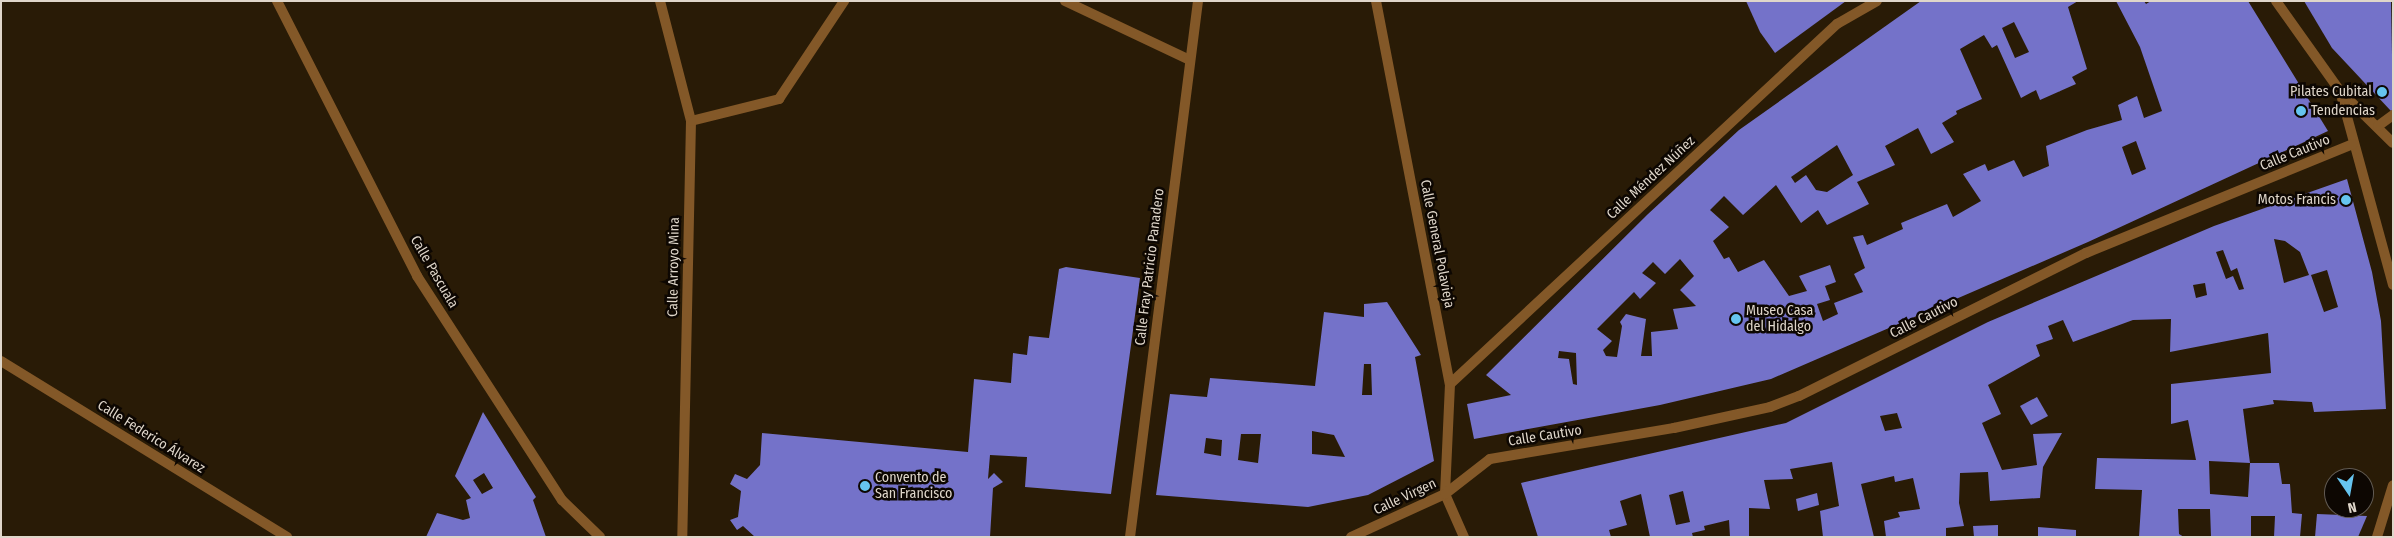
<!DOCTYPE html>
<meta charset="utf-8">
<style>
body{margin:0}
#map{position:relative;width:2394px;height:538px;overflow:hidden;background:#291b06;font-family:"Fira Sans Condensed",sans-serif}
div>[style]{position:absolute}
.building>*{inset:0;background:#7472c9}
.street>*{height:10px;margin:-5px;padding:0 5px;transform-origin:5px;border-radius:5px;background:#835828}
.dots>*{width:14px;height:14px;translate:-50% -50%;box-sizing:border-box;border:2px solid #0d0702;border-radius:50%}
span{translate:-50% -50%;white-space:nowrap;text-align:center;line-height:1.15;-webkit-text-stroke:5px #0d0702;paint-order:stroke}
.poi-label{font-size:14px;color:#dfd6ca}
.right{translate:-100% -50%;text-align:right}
.left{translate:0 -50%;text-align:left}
.street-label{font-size:14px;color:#dfd6ca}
.frame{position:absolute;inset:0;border:2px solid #dfd6ca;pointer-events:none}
.north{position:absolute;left:2324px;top:468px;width:50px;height:50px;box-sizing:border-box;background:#0d0702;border:1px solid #615a52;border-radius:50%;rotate:168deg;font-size:14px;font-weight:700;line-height:20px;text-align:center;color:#dfd6ca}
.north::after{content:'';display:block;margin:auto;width:18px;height:22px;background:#66c4ef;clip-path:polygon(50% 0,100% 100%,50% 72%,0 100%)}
</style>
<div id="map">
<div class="building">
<div style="clip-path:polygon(1746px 1px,1846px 1px,1775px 53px,1760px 32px)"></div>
<div style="clip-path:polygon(evenodd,1921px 1px,2078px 1px,2068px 7px,2087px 69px,2072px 77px,2076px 84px,2040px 100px,2036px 90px,2021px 98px,1997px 45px,1992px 48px,1984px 35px,1960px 49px,1982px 99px,1956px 111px,1957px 114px,1942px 123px,1954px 142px,1931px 154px,1918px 128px,1885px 146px,1895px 165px,1857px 182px,1869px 204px,1827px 225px,1818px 210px,1801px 223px,1776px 185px,1743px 215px,1724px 196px,1710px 210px,1729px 227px,1713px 241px,1724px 259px,1729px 257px,1738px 272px,1764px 260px,1789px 296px,1807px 291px,1799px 276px,1830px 265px,1836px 282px,1825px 286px,1830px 300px,1817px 304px,1823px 321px,1838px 314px,1834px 303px,1863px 292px,1854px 274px,1865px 268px,1853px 237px,1863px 235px,1867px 245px,1903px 229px,1901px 223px,1947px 204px,1953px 217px,1981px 201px,1963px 174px,1985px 164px,1988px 171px,2014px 160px,2023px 177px,2049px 166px,2046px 146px,2087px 130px,2122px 120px,2118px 105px,2137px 96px,2144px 118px,2162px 111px,2140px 47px,2116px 1px,2144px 1px,2146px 4px,2151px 1px,2248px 1px,2328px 131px,2088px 242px,1771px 379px,1660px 405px,1474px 439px,1467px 404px,1511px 395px,1486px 375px,1648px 214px,1739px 130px,1921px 1px,2014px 22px,2029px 52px,2015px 58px,2002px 28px,2014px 22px,1921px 1px,2136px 141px,2146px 169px,2132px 175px,2122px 147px,2136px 141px,1921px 1px,1837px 145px,1853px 175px,1827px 192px,1816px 190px,1806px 175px,1795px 183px,1791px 177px,1837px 145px,1921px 1px,1680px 259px,1694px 276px,1680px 290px,1696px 306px,1673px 309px,1678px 329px,1651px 332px,1652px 356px,1641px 356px,1646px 319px,1626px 314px,1620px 322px,1622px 326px,1617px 357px,1606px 356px,1603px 350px,1612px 341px,1597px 329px,1634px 292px,1640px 299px,1656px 283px,1642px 273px,1653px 262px,1665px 274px,1680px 259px,1921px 1px,1559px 351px,1576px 353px,1577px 385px,1573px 384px,1569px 359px,1558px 358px,1559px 351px)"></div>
<div style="clip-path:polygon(2304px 1px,2391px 1px,2393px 110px,2391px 111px,2332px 48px)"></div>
<div style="clip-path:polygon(evenodd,2347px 179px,2372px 272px,2381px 321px,2386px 409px,2314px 412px,2312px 402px,2273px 400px,2274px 404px,2243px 409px,2250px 463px,2279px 463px,2282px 484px,2290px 484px,2292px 513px,2302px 514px,2300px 537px,2274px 537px,2275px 516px,2251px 516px,2251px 537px,2211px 537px,2210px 509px,2178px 509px,2179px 534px,2184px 537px,2139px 537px,2142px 490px,2095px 489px,2097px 458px,2196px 460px,2188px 420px,2171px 424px,2171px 384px,2271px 373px,2268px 333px,2170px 352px,2171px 319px,2133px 320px,2073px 342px,2063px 320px,2048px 326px,2053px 339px,2036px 345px,2040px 356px,1988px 385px,2001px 414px,1982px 423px,2002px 470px,2037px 465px,2033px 434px,2062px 433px,2043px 467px,2040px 498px,1990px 501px,1988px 472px,1960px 473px,1959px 503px,1964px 526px,1946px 528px,1946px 536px,1886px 537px,1884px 521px,1900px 517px,1898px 512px,1920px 509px,1913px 478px,1895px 482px,1894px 476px,1861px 484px,1874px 537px,1823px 537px,1820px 511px,1839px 506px,1832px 462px,1790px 469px,1793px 479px,1764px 480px,1770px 509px,1749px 508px,1749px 537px,1730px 537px,1729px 520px,1704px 526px,1705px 530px,1692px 533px,1693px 537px,1650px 537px,1641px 494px,1620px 501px,1627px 525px,1609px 530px,1611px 537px,1538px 537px,1521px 483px,1786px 423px,1988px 322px,2214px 226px,2347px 179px,2274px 239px,2285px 241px,2300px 252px,2309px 275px,2284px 283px,2274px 239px,2347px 179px,2223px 250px,2231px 271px,2237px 268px,2244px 289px,2239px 290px,2233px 276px,2226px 279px,2216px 252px,2223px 250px,2347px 179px,2327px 270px,2338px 307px,2324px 312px,2311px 275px,2327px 270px,2347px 179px,2205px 283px,2207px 295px,2196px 298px,2193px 285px,2205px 283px,2347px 179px,1897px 413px,1902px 428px,1885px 431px,1880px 416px,1897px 413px,2347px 179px,2209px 461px,2250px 463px,2248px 497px,2210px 494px,2209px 461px,2347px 179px,1683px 491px,1690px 522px,1676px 525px,1669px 495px,1683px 491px)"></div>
<div style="clip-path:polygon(1066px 267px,1140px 278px,1111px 494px,1025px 487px,1027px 457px,990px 455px,988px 479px,994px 473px,1003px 482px,993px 488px,990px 537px,755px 537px,743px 526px,737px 530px,730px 520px,738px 517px,741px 491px,730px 484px,735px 474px,747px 479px,760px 465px,762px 433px,968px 452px,974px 379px,1011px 383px,1013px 353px,1027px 355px,1029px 336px,1049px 338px,1059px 269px)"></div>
<div style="clip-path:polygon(evenodd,1387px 302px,1421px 355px,1415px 357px,1434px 461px,1368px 495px,1308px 507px,1156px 495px,1170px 394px,1207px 397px,1210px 378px,1315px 386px,1324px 312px,1364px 317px,1364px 304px,1387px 302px,1364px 364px,1371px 364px,1372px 395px,1362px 395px,1364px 364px,1387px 302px,1312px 431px,1334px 435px,1345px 457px,1312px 454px,1312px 431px,1387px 302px,1241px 434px,1261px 434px,1258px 463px,1238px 460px,1241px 434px,1387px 302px,1206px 438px,1222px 440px,1221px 456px,1204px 453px,1206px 438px)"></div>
<div style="clip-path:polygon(2037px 397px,2048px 416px,2031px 425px,2020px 406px)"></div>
<div style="clip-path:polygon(evenodd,483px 412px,536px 497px,533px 500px,546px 537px,426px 537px,437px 513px,463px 520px,470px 518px,466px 500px,471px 498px,455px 476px,483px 412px,484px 473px,493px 488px,482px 494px,473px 480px,484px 473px)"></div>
<div style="clip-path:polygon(1817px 493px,1819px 505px,1798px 511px,1796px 499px)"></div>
<div style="clip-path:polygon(2317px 514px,2367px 516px,2358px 537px,2315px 537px)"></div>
<div style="clip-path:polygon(1998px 525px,1998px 537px,1974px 537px,1973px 526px)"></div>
<div style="clip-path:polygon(2038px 527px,2076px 530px,2076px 537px,2038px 537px)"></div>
</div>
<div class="street">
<div style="left:277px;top:1px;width:309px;rotate:63deg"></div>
<div style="left:417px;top:276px;width:267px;rotate:57.1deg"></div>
<div style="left:562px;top:500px;width:53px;rotate:44.2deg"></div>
<div style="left:660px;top:1px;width:124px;rotate:75.5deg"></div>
<div style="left:691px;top:121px;width:416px;rotate:91.2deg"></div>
<div style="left:1065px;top:1px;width:138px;rotate:25.3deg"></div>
<div style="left:1376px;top:1px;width:390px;rotate:79.1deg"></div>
<div style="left:1450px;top:384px;width:110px;rotate:92.6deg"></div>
<div style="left:1445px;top:494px;width:47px;rotate:66.2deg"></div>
<div style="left:2276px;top:1px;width:110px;rotate:54.6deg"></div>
<div style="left:2340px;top:91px;width:74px;rotate:44.5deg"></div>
<div style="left:2340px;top:91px;width:201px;rotate:74.7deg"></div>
<div style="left:691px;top:121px;width:91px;rotate:-14deg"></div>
<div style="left:779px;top:99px;width:118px;rotate:-56.4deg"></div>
<div style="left:2378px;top:126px;width:19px;rotate:-36deg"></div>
<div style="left:1px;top:361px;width:336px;rotate:31.6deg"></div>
<div style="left:1450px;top:384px;width:529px;rotate:-42.93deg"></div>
<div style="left:1837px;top:24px;width:46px;rotate:-29.9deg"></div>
<div style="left:1130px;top:537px;width:540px;rotate:-82.77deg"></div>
<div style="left:1351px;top:537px;width:103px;rotate:-24.6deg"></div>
<div style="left:1445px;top:494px;width:57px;rotate:-37.9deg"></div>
<div style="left:1490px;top:459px;width:187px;rotate:-9.6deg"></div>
<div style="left:1674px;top:428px;width:98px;rotate:-12.3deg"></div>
<div style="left:1770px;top:407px;width:31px;rotate:-21deg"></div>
<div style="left:1799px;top:396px;width:321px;rotate:-26.5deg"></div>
<div style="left:2086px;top:253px;width:288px;rotate:-22.2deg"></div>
<div style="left:2377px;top:537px;width:54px;rotate:-72.9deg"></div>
</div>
<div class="dots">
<div style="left:2382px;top:92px;background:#66c4ef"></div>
<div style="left:2301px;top:111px;background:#66c4ef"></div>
<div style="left:2346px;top:200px;background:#66c4ef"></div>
<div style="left:1736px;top:319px;background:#66c4ef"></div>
<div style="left:865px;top:486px;background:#66c4ef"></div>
</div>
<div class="poi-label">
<span class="right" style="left:2372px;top:92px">Pilates Cubital</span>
<span class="left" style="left:2311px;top:111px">Tendencias</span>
<span class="right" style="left:2336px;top:200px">Motos Francis</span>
<span class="left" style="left:1746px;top:319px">Museo Casa<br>del Hidalgo</span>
<span class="left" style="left:875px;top:486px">Convento de<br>San Francisco</span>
</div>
<div class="street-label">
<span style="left:2295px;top:153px;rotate:-22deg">Calle Cautivo</span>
<span style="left:1651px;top:178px;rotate:-43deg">Calle Méndez Núñez</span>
<span style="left:1437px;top:244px;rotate:79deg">Calle General Polavieja</span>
<span style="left:674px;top:267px;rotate:-89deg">Calle Arroyo Mina</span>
<span style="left:1150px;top:267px;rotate:-83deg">Calle Fray Patricio Panadero</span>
<span style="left:434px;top:272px;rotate:60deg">Calle Pascuala</span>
<span style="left:1924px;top:318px;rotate:-27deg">Calle Cautivo</span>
<span style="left:1545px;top:436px;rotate:-9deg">Calle Cautivo</span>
<span style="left:151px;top:437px;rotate:32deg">Calle Federico Álvarez</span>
<span style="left:1405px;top:497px;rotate:-25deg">Calle Virgen</span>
</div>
<div class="frame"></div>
<div class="north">N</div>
</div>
